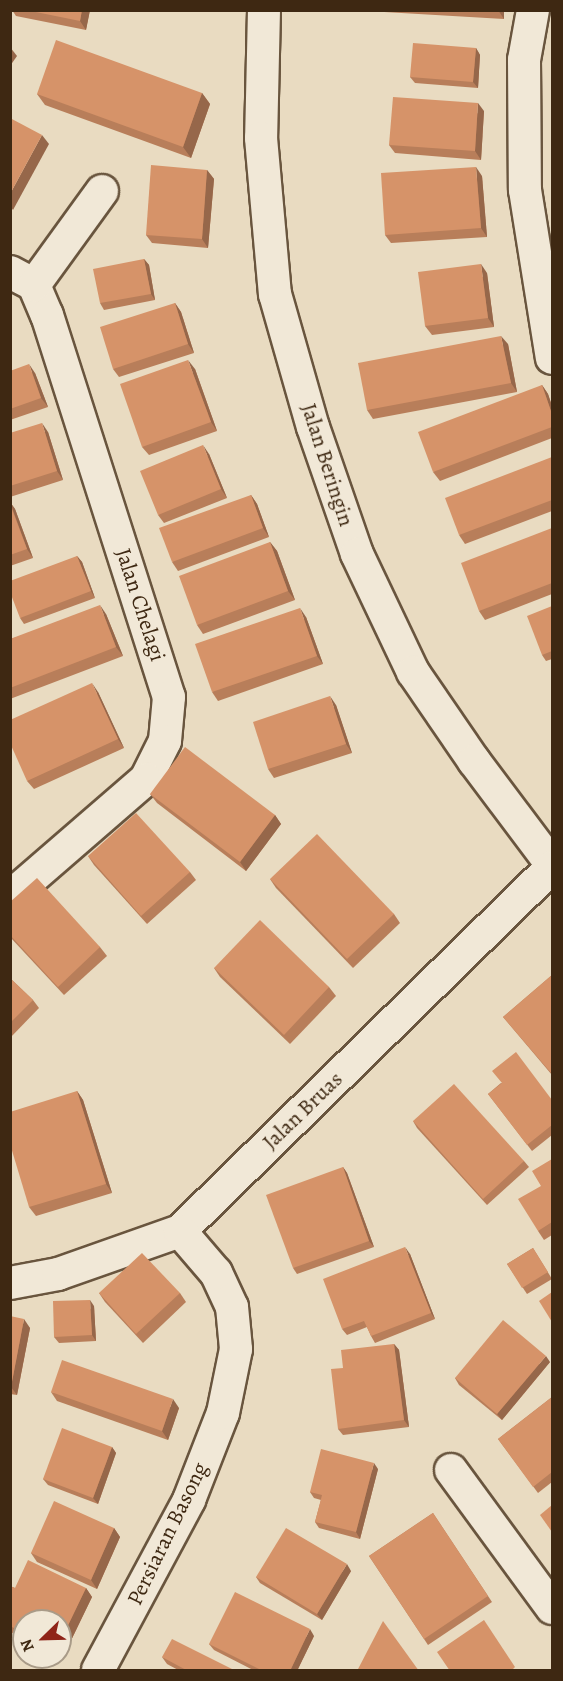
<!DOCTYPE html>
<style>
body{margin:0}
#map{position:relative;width:563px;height:1681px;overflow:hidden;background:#e9dbc1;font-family:Alegreya,serif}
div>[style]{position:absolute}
.roads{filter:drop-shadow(2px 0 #69553e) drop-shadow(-2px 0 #69553e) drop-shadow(0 2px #69553e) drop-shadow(0 -2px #69553e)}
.minor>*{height:32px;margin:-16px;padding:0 16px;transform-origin:16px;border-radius:16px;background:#f1e8d7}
.wall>*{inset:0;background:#b87e5a}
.shaded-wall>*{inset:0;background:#96674a}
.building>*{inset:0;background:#d69369}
span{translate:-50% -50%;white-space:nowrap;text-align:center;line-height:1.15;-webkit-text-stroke:4.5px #f1e8d7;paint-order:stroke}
.street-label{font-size:22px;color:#3e2812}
.frame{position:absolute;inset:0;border:12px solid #3e2812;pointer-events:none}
.north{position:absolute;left:12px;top:1609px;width:60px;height:60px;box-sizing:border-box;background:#f1e8d7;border:2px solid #a99b88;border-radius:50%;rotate:247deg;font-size:16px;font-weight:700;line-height:24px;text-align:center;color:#3e2812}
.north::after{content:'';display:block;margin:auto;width:21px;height:27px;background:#8f2418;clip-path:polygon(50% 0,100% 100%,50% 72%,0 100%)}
</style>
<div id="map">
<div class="roads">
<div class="minor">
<div style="left:264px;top:10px;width:128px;rotate:91.3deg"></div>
<div style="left:261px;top:138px;width:157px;rotate:84.9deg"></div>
<div style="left:275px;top:294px;width:138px;rotate:74.1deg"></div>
<div style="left:313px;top:427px;width:134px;rotate:70.9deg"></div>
<div style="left:357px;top:554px;width:131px;rotate:64.6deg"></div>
<div style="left:413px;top:672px;width:108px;rotate:55.6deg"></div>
<div style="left:474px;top:761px;width:130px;rotate:53.1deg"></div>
<div style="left:533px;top:10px;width:51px;rotate:100.2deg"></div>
<div style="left:524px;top:60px;width:130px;rotate:89.6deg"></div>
<div style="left:525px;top:190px;width:170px;rotate:80.9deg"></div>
<div style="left:10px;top:272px;width:27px;rotate:28deg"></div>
<div style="left:34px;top:285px;width:33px;rotate:67deg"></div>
<div style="left:47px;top:315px;width:401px;rotate:72.3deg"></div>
<div style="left:169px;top:697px;width:44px;rotate:95.2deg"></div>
<div style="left:165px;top:741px;width:42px;rotate:116.6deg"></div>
<div style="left:146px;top:779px;width:180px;rotate:139.1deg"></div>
<div style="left:34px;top:285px;width:116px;rotate:-54.1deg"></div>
<div style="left:10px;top:1283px;width:49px;rotate:-10.6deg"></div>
<div style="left:58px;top:1274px;width:129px;rotate:-19.4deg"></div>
<div style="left:180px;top:1231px;width:520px;rotate:-44.38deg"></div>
<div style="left:451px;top:1470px;width:171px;rotate:53.8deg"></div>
<div style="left:98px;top:1670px;width:193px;rotate:-61.8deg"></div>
<div style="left:189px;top:1500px;width:93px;rotate:-68.7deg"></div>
<div style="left:223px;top:1413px;width:65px;rotate:-78.5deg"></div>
<div style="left:236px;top:1349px;width:42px;rotate:-95.4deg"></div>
<div style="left:232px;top:1307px;width:38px;rotate:-115deg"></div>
<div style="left:216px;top:1273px;width:55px;rotate:-130.6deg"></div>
</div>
</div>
<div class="wall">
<div style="clip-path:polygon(12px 10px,90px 10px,86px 30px,16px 16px)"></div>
<div style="clip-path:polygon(350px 10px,504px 10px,504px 19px)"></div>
<div style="clip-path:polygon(476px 48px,480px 55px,478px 88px,415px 83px,410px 77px)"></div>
<div style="clip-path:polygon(202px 93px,210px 104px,191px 158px,45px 105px,37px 94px)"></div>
<div style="clip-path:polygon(484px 111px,481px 160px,395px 153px,389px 145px)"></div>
<div style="clip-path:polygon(207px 170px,214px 179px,208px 248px,152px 243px,146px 235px)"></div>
<div style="clip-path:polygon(482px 176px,487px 237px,391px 243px,385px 235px)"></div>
<div style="clip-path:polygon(144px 259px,149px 265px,155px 300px,104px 310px,100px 303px)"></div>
<div style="clip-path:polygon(487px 273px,494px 327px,432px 335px,425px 326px)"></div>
<div style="clip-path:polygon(175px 303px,181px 312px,194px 353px,119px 377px,113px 369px)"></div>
<div style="clip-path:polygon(508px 344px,517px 392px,373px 419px,367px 410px)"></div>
<div style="clip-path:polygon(195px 369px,217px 431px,149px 455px,142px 447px)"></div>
<div style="clip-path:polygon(10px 371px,35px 373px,48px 407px,10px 420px)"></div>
<div style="clip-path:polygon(542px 385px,548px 394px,552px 406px,552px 438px,440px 481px,433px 472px)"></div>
<div style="clip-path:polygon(48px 432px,63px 480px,10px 497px,10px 433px)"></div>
<div style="clip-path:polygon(209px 454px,227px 498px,164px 523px,158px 515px)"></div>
<div style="clip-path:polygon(552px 457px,552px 511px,465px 544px,459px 535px)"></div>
<div style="clip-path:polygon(251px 495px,257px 504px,269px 537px,178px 571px,172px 562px)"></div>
<div style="clip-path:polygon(10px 502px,15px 509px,33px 558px,10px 566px)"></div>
<div style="clip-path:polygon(552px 528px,552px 594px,485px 620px,479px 611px)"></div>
<div style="clip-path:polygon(270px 542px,277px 551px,295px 600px,203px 634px,197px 625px)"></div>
<div style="clip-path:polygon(77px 556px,82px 562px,95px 598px,24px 624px,20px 618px)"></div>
<div style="clip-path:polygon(552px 606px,552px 659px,546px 661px,542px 655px)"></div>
<div style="clip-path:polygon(106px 614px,123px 656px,10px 699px,10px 639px)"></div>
<div style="clip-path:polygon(306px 617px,323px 664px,218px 701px,212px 692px)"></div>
<div style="clip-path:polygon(98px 692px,124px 748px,34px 789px,27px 781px)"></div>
<div style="clip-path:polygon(336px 705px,352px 753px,274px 778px,268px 769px)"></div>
<div style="clip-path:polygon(150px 794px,275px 815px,281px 824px,246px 871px,157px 803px)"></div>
<div style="clip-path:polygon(88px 856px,190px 872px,196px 880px,147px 924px,94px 865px)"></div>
<div style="clip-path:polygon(270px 879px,394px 914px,400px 923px,353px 968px,276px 888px)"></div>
<div style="clip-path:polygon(10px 902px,100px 947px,107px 956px,64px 995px,10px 937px)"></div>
<div style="clip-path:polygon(214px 968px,329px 987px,336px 996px,290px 1044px,220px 977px)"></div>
<div style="clip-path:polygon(552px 975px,552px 1075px,503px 1017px)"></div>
<div style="clip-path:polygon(10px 978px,33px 1000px,39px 1008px,10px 1038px)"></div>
<div style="clip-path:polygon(501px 1083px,552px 1100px,552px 1135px,532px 1151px,488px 1094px)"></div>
<div style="clip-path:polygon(77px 1091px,83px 1100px,112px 1193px,36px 1216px,29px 1207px)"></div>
<div style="clip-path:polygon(413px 1121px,524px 1161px,529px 1167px,487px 1205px,417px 1128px)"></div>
<div style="clip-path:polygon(552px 1159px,552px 1235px,544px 1240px,538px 1231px,541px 1186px)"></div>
<div style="clip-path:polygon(343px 1167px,347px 1173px,374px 1247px,297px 1274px,293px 1268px)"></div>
<div style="clip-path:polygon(533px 1248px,552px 1279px,527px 1294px,507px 1264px)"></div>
<div style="clip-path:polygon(410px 1254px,435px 1319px,375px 1343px,371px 1336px,367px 1327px,347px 1335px,342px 1329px)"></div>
<div style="clip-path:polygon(99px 1293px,180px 1293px,186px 1302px,143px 1343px,105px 1302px)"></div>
<div style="clip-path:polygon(94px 1306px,96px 1341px,59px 1343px,54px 1337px)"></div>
<div style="clip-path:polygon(10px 1316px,30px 1328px,17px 1395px,10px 1394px)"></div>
<div style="clip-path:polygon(394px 1344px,399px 1350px,409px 1427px,343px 1435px,338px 1429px,343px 1368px)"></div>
<div style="clip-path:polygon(550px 1362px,502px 1420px,459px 1385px,455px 1378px)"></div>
<div style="clip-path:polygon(51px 1392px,179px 1408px,168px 1440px,57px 1401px)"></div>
<div style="clip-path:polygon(552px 1397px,552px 1482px,538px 1493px,498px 1439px)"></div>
<div style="clip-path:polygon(112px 1447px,116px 1453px,98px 1504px,48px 1485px,43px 1479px)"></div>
<div style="clip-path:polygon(378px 1469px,360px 1539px,319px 1528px,315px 1522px,321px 1500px,314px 1498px,310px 1492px)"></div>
<div style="clip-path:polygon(433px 1513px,492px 1602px,428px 1645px,369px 1556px)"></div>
<div style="clip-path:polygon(114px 1528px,120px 1537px,97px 1589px,37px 1562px,31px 1553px)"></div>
<div style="clip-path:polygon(351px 1571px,322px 1620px,260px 1583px,256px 1577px)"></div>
<div style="clip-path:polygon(10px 1586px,15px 1588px,86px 1588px,92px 1597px,63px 1657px,60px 1656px,60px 1621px,24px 1621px,24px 1638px,10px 1632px)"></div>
<div style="clip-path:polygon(314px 1636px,297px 1671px,255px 1671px,214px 1650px,209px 1644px)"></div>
<div style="clip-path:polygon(162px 1657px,236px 1671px,180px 1671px,167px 1664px)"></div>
</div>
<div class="shaded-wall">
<div style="clip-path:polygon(82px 10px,90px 10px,86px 30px,80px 21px)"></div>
<div style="clip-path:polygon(498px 10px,504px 10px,504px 19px)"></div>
<div style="clip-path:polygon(10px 47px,17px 56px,10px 66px)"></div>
<div style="clip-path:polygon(476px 48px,480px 55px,478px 88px,473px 82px)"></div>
<div style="clip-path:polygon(202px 93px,210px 104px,191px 158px,183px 147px)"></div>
<div style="clip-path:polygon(478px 103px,484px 111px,481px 160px,475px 151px)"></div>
<div style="clip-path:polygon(42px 135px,49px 144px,13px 210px,10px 206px,10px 194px)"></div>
<div style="clip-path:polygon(476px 167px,482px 176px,487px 237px,481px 228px)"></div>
<div style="clip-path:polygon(207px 170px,214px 179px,208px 248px,202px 239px)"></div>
<div style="clip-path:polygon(144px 259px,149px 265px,155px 300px,151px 294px)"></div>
<div style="clip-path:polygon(481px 264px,487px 273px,494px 327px,488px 318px)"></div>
<div style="clip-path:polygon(175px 303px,181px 312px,194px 353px,188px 344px)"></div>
<div style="clip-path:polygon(501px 336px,508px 344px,517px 392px,511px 383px)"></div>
<div style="clip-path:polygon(188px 360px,195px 369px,217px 431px,211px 422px)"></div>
<div style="clip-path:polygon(29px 364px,35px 373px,48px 407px,41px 398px)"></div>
<div style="clip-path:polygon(542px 385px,548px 394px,552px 406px,552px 414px)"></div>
<div style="clip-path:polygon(42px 423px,48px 432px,63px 480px,57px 471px)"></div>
<div style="clip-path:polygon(203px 445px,209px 454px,227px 498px,221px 489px)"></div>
<div style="clip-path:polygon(251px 495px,257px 504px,269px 537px,263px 528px)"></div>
<div style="clip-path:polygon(10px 502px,15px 509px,33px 558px,27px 549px)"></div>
<div style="clip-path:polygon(270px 542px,277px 551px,295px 600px,288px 591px)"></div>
<div style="clip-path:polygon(77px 556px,82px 562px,95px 598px,91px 591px)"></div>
<div style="clip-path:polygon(100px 605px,106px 614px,123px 656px,116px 647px)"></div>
<div style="clip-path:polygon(300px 608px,306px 617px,323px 664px,317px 656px)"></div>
<div style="clip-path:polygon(92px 683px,98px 692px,124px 748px,118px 739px)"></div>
<div style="clip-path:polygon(330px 696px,336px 705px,352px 753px,346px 744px)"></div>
<div style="clip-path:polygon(275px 815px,281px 824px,246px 871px,240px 862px)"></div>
<div style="clip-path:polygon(77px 1091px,83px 1100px,112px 1193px,106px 1184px)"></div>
<div style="clip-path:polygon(343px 1167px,347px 1173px,374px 1247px,369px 1241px)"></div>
<div style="clip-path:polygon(405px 1247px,410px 1254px,435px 1319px,431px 1313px)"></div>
<div style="clip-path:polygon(90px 1300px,94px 1306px,96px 1341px,92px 1335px)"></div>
<div style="clip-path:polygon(24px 1319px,30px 1328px,17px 1395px,11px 1387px)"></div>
<div style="clip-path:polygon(394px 1344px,399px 1350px,409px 1427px,404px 1420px)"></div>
<div style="clip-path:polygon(546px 1356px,550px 1362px,502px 1420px,497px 1414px)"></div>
<div style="clip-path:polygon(173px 1399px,179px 1408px,168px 1440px,162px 1431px)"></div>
<div style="clip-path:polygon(112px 1447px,116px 1453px,98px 1504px,93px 1498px)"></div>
<div style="clip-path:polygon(374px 1463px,378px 1469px,360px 1539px,356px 1532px)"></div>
<div style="clip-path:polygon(114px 1528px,120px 1537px,97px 1589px,91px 1580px)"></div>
<div style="clip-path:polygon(347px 1564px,351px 1571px,322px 1620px,317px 1614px)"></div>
<div style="clip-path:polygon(86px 1588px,92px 1597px,63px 1657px,60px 1653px,60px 1642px)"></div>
<div style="clip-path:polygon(310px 1629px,314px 1636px,297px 1671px,290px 1671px)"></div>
</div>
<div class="building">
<div style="clip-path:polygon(26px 10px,82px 10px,80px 21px)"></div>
<div style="clip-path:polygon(56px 40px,202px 93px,183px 147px,37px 94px)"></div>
<div style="clip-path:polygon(413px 43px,476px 48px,473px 82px,410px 77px)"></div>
<div style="clip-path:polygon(393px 97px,478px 103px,475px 151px,389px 145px)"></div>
<div style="clip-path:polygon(10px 118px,42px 135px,10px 194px)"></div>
<div style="clip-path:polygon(151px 165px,207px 170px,202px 239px,146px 235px)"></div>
<div style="clip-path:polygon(476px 167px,481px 228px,385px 235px,381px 173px)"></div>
<div style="clip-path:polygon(144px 259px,151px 294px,100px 303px,93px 269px)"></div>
<div style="clip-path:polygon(481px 264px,488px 318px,425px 326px,418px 272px)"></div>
<div style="clip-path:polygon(175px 303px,188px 344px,113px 369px,100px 327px)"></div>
<div style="clip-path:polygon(501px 336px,511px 383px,367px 410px,358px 363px)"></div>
<div style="clip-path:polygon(188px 360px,211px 422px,142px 447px,120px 384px)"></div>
<div style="clip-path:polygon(29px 364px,41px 398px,10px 409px,10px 371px)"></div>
<div style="clip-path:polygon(542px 385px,552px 414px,552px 427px,433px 472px,418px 432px)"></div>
<div style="clip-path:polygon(42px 423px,57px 471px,10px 486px,10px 433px)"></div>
<div style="clip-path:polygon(203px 445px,221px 489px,158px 515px,140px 471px)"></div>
<div style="clip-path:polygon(552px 457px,552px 500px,459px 535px,445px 498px)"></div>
<div style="clip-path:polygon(251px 495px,263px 528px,172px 562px,159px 528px)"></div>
<div style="clip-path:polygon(10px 504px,27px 549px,10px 555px)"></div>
<div style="clip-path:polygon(552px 528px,552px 583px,479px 611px,461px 563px)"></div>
<div style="clip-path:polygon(270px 542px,288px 591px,197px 625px,179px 576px)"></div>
<div style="clip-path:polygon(77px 556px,91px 591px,20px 618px,10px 592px,10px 581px)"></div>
<div style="clip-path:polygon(100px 605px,116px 647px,10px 688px,10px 639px)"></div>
<div style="clip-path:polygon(552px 606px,552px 651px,542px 655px,527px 616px)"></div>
<div style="clip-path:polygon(300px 608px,317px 656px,212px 692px,195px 644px)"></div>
<div style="clip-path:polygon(92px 683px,118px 739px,27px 781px,10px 743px,10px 720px)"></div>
<div style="clip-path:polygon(330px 696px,346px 744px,268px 769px,253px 722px)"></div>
<div style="clip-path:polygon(185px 747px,275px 815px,240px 862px,150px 794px)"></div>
<div style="clip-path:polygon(136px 813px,190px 872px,141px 916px,88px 856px)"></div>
<div style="clip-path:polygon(317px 834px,394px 914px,347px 959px,270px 879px)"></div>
<div style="clip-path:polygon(37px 878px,100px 947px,58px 987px,10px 935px,10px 902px)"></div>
<div style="clip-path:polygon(260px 920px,329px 987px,284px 1035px,214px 968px)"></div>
<div style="clip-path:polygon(552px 975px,552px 1074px,503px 1017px)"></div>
<div style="clip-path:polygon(10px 978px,33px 1000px,10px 1023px)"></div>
<div style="clip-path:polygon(516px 1052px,552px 1100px,552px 1125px,527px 1145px,488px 1094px,502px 1083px,492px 1071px)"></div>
<div style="clip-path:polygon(454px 1084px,524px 1161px,483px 1199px,413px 1121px)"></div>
<div style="clip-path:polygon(77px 1091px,106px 1184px,29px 1207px,10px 1144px,10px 1112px)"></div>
<div style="clip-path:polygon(552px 1159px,552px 1222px,538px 1231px,518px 1199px,541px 1186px,532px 1171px)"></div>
<div style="clip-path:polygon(343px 1167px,369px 1241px,293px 1268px,266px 1195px)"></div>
<div style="clip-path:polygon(405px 1247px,431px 1313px,371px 1336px,364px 1321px,342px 1329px,323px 1279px)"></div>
<div style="clip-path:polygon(533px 1248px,548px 1272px,522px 1288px,507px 1264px)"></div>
<div style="clip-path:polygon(142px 1253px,180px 1293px,136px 1334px,99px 1293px)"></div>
<div style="clip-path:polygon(552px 1292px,552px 1322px,539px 1301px)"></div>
<div style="clip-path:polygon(90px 1300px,92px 1335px,54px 1337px,53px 1301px)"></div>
<div style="clip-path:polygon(10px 1316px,24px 1319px,11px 1387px,10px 1387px)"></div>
<div style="clip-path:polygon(503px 1320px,546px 1356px,497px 1414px,455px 1378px)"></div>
<div style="clip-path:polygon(394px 1344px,404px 1420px,338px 1429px,331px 1369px,343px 1368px,341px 1350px)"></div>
<div style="clip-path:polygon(62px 1360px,173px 1399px,162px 1431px,51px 1392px)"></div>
<div style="clip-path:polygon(552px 1397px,552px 1472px,533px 1487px,498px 1439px)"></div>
<div style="clip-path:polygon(62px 1428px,112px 1447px,93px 1498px,43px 1479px)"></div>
<div style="clip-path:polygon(321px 1449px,374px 1463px,356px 1532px,315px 1522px,322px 1495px,310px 1492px)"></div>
<div style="clip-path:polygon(54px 1501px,114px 1528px,91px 1580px,31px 1553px)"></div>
<div style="clip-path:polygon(552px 1505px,552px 1532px,540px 1515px)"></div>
<div style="clip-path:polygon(433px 1513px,488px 1596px,424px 1639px,369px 1556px)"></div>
<div style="clip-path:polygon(286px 1528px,347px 1564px,317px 1614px,256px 1577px)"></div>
<div style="clip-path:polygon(28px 1560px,86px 1588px,60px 1642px,60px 1621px,24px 1621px,24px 1633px,10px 1626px,10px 1586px,15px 1588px)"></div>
<div style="clip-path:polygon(235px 1592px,310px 1629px,290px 1671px,263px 1671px,209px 1644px)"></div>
<div style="clip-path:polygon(484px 1620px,515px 1667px,511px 1671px,450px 1671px,437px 1652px)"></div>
<div style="clip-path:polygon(383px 1621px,419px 1671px,357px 1671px)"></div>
<div style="clip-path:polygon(172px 1639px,236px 1671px,188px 1671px,162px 1657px)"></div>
</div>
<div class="street-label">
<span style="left:327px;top:465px;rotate:72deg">Jalan Beringin</span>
<span style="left:140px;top:605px;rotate:72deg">Jalan Chelagi</span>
<span style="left:303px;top:1111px;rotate:-44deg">Jalan Bruas</span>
<span style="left:168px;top:1534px;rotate:-64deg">Persiaran Basong</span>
</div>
<div class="frame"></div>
<div class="north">N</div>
</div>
